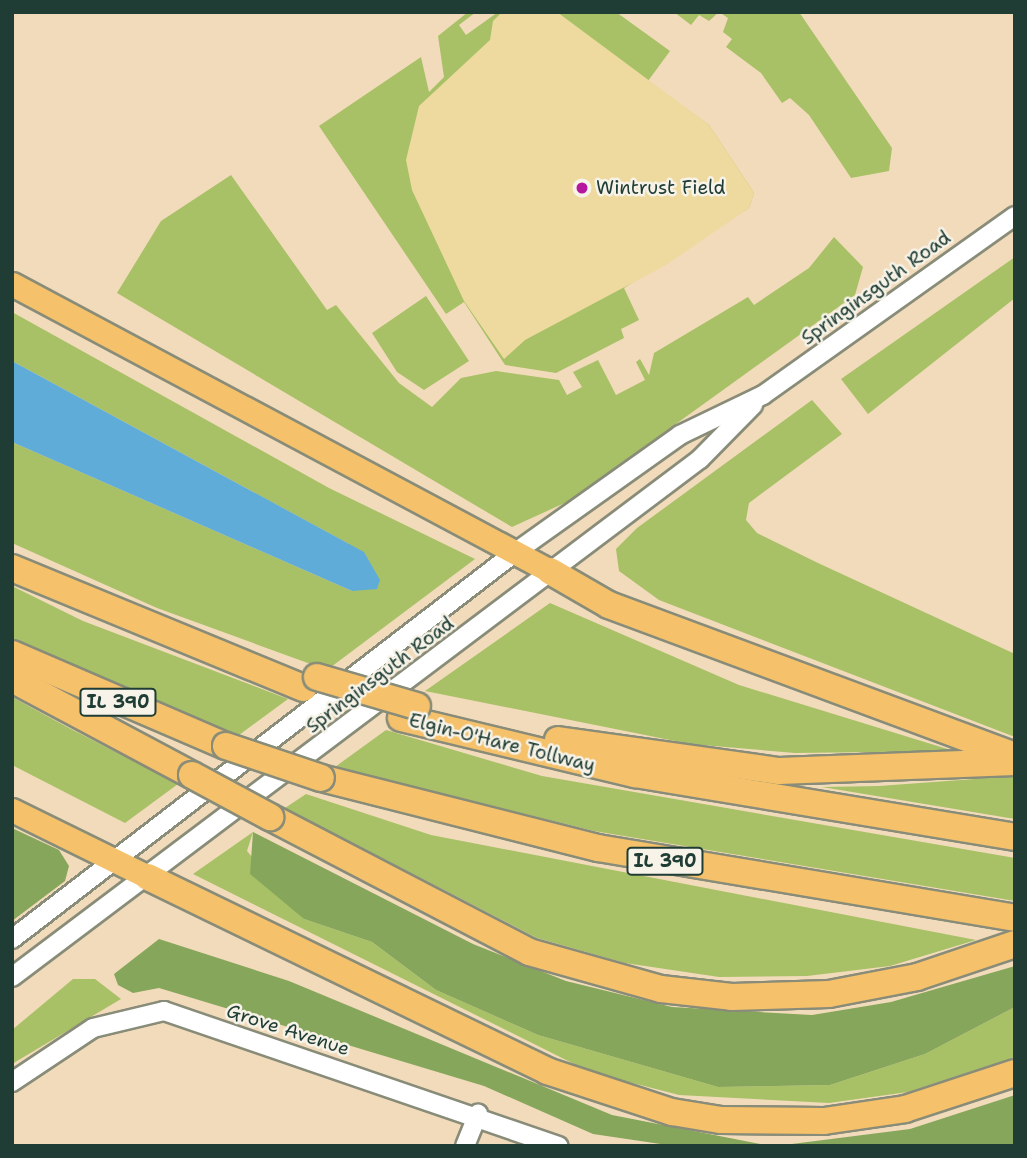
<!DOCTYPE html>
<style>
body{margin:0}
#map{position:relative;width:1027px;height:1158px;overflow:hidden;background:#f2dbbb;font-family:"Shantell Sans",sans-serif}
div>[style]{position:absolute}
.green>*{inset:0;background:#a8c166}
.forest>*{inset:0;background:#86a75b}
.sand>*{inset:0;background:#eeda9e}
.water>*{inset:0;background:#60acd9}
.roads{filter:drop-shadow(2px 0 #888c78) drop-shadow(-2px 0 #888c78) drop-shadow(0 2px #888c78) drop-shadow(0 -2px #888c78)}
.minor>*{height:18px;margin:-9px;padding:0 9px;transform-origin:9px;border-radius:9px;background:#fff}
.major>*{height:23px;margin:-11.5px;padding:0 11.5px;transform-origin:11.5px;border-radius:11.5px;background:#f5c16b}
.highway>*{height:26px;margin:-13px;padding:0 13px;transform-origin:13px;border-radius:13px;background:#f5c16b}
.bridges{filter:drop-shadow(2px 0 #888c78) drop-shadow(-2px 0 #888c78) drop-shadow(0 2px #888c78) drop-shadow(0 -2px #888c78)}
.highway-bridge>*{height:26px;margin:-13px;padding:0 13px;transform-origin:13px;border-radius:13px;background:#f5c16b}
.dots>*{width:19px;height:19px;translate:-50% -50%;box-sizing:border-box;border:4px solid #f7f3e8;border-radius:50%}
span{translate:-50% -50%;white-space:nowrap;text-align:center;line-height:1.15;-webkit-text-stroke:5px #f7f3e8;paint-order:stroke}
.shield-label span{padding:2px 5px;background:#f7f3e8;border:2px solid;border-radius:5px;-webkit-text-stroke-width:0}
.shield-label{font-size:18px;color:#1f3d34;font-weight:700}
.poi-label{font-size:19px;color:#1f3d34}
.left{translate:0 -50%;text-align:left}
.street-label{font-size:19px;color:#1f3d34}
.frame{position:absolute;inset:0;border:14px solid #1f3d34;pointer-events:none}
</style>
<div id="map">
<div class="green">
<div style="clip-path:polygon(468px 12px,476px 12px,459px 25px,466px 35px,498px 12px,616px 12px,670px 51px,648px 81px,709px 125px,754px 193px,749px 208px,624px 288px,639px 320px,621px 329px,624px 338px,556px 373px,505px 365px,464px 302px,446px 314px,319px 126px,421px 57px,429px 92px,444px 77px,438px 36px)"></div>
<div style="clip-path:polygon(674px 12px,799px 12px,892px 148px,889px 171px,851px 178px,809px 115px,790px 98px,782px 103px,761px 73px,726px 47px,732px 39px,723px 32px,728px 18px,719px 12px,709px 21px,699px 15px,691px 25px)"></div>
<div style="clip-path:polygon(231px 175px,327px 310px,336px 305px,399px 383px,432px 407px,461px 378px,496px 371px,559px 380px,567px 395px,582px 387px,573px 372px,598px 360px,616px 395px,645px 380px,636px 362px,640px 359px,649px 375px,654px 353px,748px 297px,754px 305px,809px 268px,834px 237px,863px 267px,855px 295px,569px 501px,512px 527px,117px 293px,161px 221px)"></div>
<div style="clip-path:polygon(1015px 257px,1015px 298px,868px 414px,841px 379px)"></div>
<div style="clip-path:polygon(426px 296px,469px 361px,424px 390px,397px 372px,372px 333px)"></div>
<div style="clip-path:polygon(12px 312px,329px 488px,475px 559px,327px 670px,157px 608px,12px 543px,12px 442px,352px 591px,349px 544px,12px 361px)"></div>
<div style="clip-path:polygon(812px 400px,842px 434px,749px 503px,746px 520px,757px 533px,818px 563px,1015px 654px,1015px 737px,659px 600px,619px 571px,616px 549px,637px 528px)"></div>
<div style="clip-path:polygon(12px 586px,83px 621px,288px 699px,239px 735px,97px 678px,12px 639px)"></div>
<div style="clip-path:polygon(550px 603px,739px 685px,954px 751px,795px 753px,690px 744px,425px 691px)"></div>
<div style="clip-path:polygon(12px 697px,69px 728px,178px 784px,125px 823px,12px 765px)"></div>
<div style="clip-path:polygon(386px 730px,542px 776px,1015px 858px,1015px 901px,594px 831px,335px 767px)"></div>
<div style="clip-path:polygon(1015px 776px,1015px 819px,822px 787px,879px 786px)"></div>
<div style="clip-path:polygon(306px 794px,431px 835px,976px 940px,890px 966px,807px 976px,719px 977px,625px 963px,537px 938px,285px 808px)"></div>
<div style="clip-path:polygon(253px 832px,247px 851px,304px 919px,372px 942px,436px 990px,538px 1035px,718px 1087px,830px 1085px,925px 1054px,1015px 1007px,1015px 1057px,908px 1092px,829px 1103px,679px 1095px,590px 1072px,193px 874px)"></div>
<div style="clip-path:polygon(73px 979px,95px 979px,121px 999px,12px 1064px,12px 1030px)"></div>
</div>
<div class="forest">
<div style="clip-path:polygon(12px 828px,59px 850px,69px 866px,65px 881px,12px 921px)"></div>
<div style="clip-path:polygon(253px 832px,473px 944px,566px 981px,672px 1007px,812px 1015px,891px 1002px,1015px 966px,1015px 1007px,925px 1054px,830px 1085px,718px 1087px,538px 1035px,436px 990px,372px 942px,304px 919px,250px 874px)"></div>
<div style="clip-path:polygon(159px 939px,289px 981px,612px 1115px,771px 1146px,674px 1146px,593px 1134px,484px 1086px,159px 988px,133px 993px,118px 985px,114px 974px)"></div>
<div style="clip-path:polygon(1015px 1095px,1015px 1146px,776px 1146px,910px 1129px)"></div>
</div>
<div class="sand">
<div style="clip-path:polygon(502px 12px,557px 12px,709px 125px,754px 193px,749px 208px,666px 265px,525px 340px,504px 359px,464px 301px,412px 190px,406px 160px,419px 106px,490px 40px,493px 21px)"></div>
</div>
<div class="water">
<div style="clip-path:polygon(12px 361px,364px 552px,380px 580px,377px 589px,352px 591px,12px 442px)"></div>
</div>
<div class="roads">
<div class="minor">
<div style="left:12px;top:939px;width:637px;rotate:-37.54deg"></div>
<div style="left:517px;top:551px;width:200px;rotate:-35.4deg"></div>
<div style="left:680px;top:435px;width:92px;rotate:-25.7deg"></div>
<div style="left:763px;top:395px;width:309px;rotate:-35.4deg"></div>
<div style="left:12px;top:977px;width:861px;rotate:-36.98deg"></div>
<div style="left:700px;top:459px;width:76px;rotate:-45.5deg"></div>
<div style="left:12px;top:1082px;width:97px;rotate:-33.7deg"></div>
<div style="left:93px;top:1028px;width:73px;rotate:-13.5deg"></div>
<div style="left:164px;top:1011px;width:417px;rotate:18.9deg"></div>
<div style="left:465px;top:1146px;width:35px;rotate:-68deg"></div>
</div>
<div class="major">
<div style="left:12px;top:284px;width:610px;rotate:28.08deg"></div>
<div style="left:12px;top:810px;width:152px;rotate:26.2deg"></div>
</div>
<div class="highway">
<div style="left:12px;top:568px;width:315px;rotate:22.4deg"></div>
<div style="left:550px;top:571px;width:68px;rotate:30deg"></div>
<div style="left:609px;top:605px;width:433px;rotate:20.4deg"></div>
<div style="left:12px;top:654px;width:233px;rotate:23.3deg"></div>
<div style="left:12px;top:679px;width:204px;rotate:28.1deg"></div>
<div style="left:401px;top:718px;width:241px;rotate:13.5deg"></div>
<div style="left:635px;top:774px;width:385px;rotate:9.4deg"></div>
<div style="left:558px;top:740px;width:223px;rotate:8deg"></div>
<div style="left:779px;top:771px;width:236px;rotate:-2.2deg"></div>
<div style="left:321px;top:778px;width:286px;rotate:14.2deg"></div>
<div style="left:598px;top:848px;width:423px;rotate:9.5deg"></div>
<div style="left:270px;top:817px;width:292px;rotate:27.5deg"></div>
<div style="left:529px;top:952px;width:137px;rotate:15.7deg"></div>
<div style="left:661px;top:989px;width:71px;rotate:6.4deg"></div>
<div style="left:732px;top:997px;width:97px;rotate:-1.8deg"></div>
<div style="left:829px;top:994px;width:90px;rotate:-10.9deg"></div>
<div style="left:917px;top:977px;width:103px;rotate:-18.6deg"></div>
<div style="left:148px;top:877px;width:444px;rotate:25.9deg"></div>
<div style="left:547px;top:1071px;width:132px;rotate:18.2deg"></div>
<div style="left:672px;top:1112px;width:50px;rotate:9.3deg"></div>
<div style="left:721px;top:1120px;width:103px;rotate:0.6deg"></div>
<div style="left:824px;top:1121px;width:82px;rotate:-8.4deg"></div>
<div style="left:905px;top:1109px;width:116px;rotate:-18.1deg"></div>
</div>
</div>
<div class="bridges">
<div class="highway-bridge">
<div style="left:317px;top:677px;width:104px;rotate:16.2deg"></div>
<div style="left:226px;top:746px;width:100px;rotate:18.6deg"></div>
<div style="left:192px;top:775px;width:89px;rotate:28.3deg"></div>
</div>
</div>
<div class="dots">
<div style="left:582px;top:188px;background:#b5179e"></div>
</div>
<div class="shield-label">
<span style="left:118px;top:702px">IL 390</span>
<span style="left:665px;top:861px">IL 390</span>
</div>
<div class="poi-label">
<span class="left" style="left:596px;top:188px">Wintrust Field</span>
</div>
<div class="street-label">
<span style="left:876px;top:288px;rotate:-36deg">Springinsguth Road</span>
<span style="left:380px;top:675px;rotate:-37deg">Springinsguth Road</span>
<span style="left:502px;top:743px;rotate:14deg">Elgin-O'Hare Tollway</span>
<span style="left:288px;top:1030px;rotate:18deg">Grove Avenue</span>
</div>
<div class="frame"></div>
</div>
